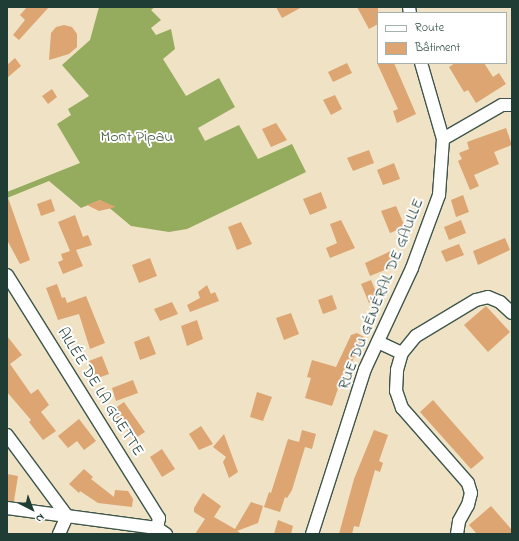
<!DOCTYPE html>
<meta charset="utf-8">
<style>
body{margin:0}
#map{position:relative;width:519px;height:541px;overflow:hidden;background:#f0e2c4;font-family:"Indie Flower",sans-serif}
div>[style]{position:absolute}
.forest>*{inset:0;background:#95ac5e}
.building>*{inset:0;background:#dca572}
.roads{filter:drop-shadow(1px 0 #3e564a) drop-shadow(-1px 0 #3e564a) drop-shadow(0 1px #3e564a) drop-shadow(0 -1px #3e564a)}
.minor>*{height:12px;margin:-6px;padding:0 6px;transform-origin:6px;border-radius:6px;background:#fff}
span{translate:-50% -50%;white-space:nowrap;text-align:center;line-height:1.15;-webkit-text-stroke:4px #fff;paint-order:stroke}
.park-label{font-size:16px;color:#466042}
.street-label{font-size:16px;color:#1f3d34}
.frame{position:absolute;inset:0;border:8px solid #1f3d34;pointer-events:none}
.legend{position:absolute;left:377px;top:12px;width:130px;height:52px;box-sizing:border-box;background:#fff;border:1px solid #a5b1ae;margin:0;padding:5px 7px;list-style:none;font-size:12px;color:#1f3d34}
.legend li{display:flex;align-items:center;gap:8px;height:20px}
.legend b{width:20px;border:1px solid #a5b1ae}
.north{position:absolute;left:12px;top:489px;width:40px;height:40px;-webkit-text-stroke:3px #fff;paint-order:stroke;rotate:138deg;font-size:11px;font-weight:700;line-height:16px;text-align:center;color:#1f3d34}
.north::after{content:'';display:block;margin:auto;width:14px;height:18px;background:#1f3d34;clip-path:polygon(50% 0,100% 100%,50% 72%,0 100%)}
</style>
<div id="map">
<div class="forest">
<div style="clip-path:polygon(99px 7px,155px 7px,151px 10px,161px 20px,151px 28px,156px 35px,171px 29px,175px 49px,163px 59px,186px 96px,219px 78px,235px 107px,198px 128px,205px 141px,239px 125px,258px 159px,292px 144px,306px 172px,187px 229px,169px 232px,131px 226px,100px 200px,81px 208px,49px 181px,7px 198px,7px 192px,80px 163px,57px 124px,71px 115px,68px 109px,89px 96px,62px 65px,90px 40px)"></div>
</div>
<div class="building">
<div style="clip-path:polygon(27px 7px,49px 7px,19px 40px,13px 35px,25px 20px,20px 15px)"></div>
<div style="clip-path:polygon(276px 7px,302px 7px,282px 18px)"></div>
<div style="clip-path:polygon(357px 7px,378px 7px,378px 24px,369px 29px)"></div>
<div style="clip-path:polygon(64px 25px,72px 27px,77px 34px,77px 47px,69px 54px,49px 60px,51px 33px,56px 27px)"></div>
<div style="clip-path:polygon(15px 58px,21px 66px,7px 78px,7px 65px)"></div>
<div style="clip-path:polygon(347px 63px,352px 73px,333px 82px,328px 72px)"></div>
<div style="clip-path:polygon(377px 63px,394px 63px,416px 114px,397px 123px,393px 111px,398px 109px)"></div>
<div style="clip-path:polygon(455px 63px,484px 63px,493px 77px,499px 73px,506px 84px,476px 103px,468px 90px,464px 92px,449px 67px)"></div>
<div style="clip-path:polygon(52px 89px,57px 97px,48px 104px,42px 96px)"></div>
<div style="clip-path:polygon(335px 95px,342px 109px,331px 115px,323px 100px)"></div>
<div style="clip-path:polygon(276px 123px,287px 140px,271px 147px,262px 129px)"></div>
<div style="clip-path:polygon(506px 128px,512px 145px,494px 152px,499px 164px,474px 175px,479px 186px,470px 190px,458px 161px,462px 159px,459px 153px,469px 149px,467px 142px)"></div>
<div style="clip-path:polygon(369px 150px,374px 163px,353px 171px,347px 158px)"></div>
<div style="clip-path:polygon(394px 163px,400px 179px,383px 185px,377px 170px)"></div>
<div style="clip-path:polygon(321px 192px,327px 208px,310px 215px,303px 199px)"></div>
<div style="clip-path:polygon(7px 195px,30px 260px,20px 264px,7px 240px)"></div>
<div style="clip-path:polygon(463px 195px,469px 212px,456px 217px,451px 200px)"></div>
<div style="clip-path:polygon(51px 199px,55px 211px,41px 216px,37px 204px)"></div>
<div style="clip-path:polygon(100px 200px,116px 207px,99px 211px,87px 205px)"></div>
<div style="clip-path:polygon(396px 206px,405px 227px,390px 233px,381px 211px)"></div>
<div style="clip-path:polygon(75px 215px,83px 237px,88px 235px,92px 245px,76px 250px,83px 266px,63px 274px,58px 262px,63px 260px,61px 254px,70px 251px,58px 222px)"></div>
<div style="clip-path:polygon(341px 220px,355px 248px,330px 258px,326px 248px,337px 243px,330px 224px)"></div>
<div style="clip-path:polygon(461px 220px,466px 233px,449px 240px,444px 227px)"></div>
<div style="clip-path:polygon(241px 222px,252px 244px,237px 250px,228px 227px)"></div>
<div style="clip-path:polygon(505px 238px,510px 250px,478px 265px,473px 251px)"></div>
<div style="clip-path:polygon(459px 244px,464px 255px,446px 262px,441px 251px)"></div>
<div style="clip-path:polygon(391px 251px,397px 265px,370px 276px,365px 263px)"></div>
<div style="clip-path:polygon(150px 258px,157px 276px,139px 283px,132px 265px)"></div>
<div style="clip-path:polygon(371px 280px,379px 299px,369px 303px,361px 284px)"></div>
<div style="clip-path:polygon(57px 284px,62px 298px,65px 297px,67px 303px,86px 296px,105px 343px,90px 349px,79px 314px,58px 320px,46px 288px)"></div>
<div style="clip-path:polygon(207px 285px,211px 294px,215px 292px,219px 301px,190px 312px,187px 305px,200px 298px,198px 292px)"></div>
<div style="clip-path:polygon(332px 295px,337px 309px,323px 314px,318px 300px)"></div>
<div style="clip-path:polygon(172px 302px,178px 314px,160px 321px,154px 309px)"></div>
<div style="clip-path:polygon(486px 306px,510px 332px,488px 352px,464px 325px)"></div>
<div style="clip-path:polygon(291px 313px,299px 334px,284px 340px,276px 318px)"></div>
<div style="clip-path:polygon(197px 320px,203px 339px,187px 346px,181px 326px)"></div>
<div style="clip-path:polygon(357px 333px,364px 337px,352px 362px,348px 360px,332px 406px,305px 398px,311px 378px,307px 377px,312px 360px,336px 367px,351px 335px)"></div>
<div style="clip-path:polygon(7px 336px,22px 355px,10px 364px,31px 394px,38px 389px,49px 405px,41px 412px,56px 431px,43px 440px,29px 422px,31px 420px,7px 392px)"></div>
<div style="clip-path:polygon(149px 336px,156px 354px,140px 360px,134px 342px)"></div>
<div style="clip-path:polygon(102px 356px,109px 374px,95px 379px,89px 361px)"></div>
<div style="clip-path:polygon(133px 380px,138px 393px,116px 401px,112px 388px)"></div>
<div style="clip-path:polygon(257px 392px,272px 397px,263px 421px,250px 417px)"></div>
<div style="clip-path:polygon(433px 400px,484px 458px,471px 469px,420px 412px)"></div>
<div style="clip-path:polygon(124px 402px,145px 432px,134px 439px,111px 411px)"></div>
<div style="clip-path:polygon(79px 419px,96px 441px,84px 450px,77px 441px,68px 448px,58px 436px)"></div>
<div style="clip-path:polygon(201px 426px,213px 444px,199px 450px,189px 434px)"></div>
<div style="clip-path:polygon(302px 430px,316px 434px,312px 449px,305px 447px,292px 490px,287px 498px,285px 497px,280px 512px,264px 507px,269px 492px,271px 493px,288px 439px,299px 442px)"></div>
<div style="clip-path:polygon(374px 430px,388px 435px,379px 461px,383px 463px,380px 472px,375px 470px,359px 527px,354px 526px,352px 534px,339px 534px,354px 479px)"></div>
<div style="clip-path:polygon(224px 434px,238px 472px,229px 478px,223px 462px,226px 457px,213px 447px)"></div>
<div style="clip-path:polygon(162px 449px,175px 469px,162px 477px,150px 457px)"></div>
<div style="clip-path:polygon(84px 469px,93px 477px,91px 479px,114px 497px,115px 490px,128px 491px,133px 499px,132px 507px,98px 503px,80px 491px,79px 493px,69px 484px)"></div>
<div style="clip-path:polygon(7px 474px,18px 476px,14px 501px,7px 501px)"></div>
<div style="clip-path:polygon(203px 493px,221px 506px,214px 517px,235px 529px,251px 502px,263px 506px,258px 523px,237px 531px,242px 534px,195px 534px,205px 519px,194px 512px,194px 508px)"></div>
<div style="clip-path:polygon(491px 506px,512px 530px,512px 534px,477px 534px,469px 525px)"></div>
<div style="clip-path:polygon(278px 520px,293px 526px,291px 534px,274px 534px)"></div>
</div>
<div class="roads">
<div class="minor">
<div style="left:409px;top:7px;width:6px;rotate:81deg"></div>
<div style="left:443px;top:139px;width:68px;rotate:-30deg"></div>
<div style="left:502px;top:105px;width:10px"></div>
<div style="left:7px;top:275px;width:287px;rotate:58deg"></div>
<div style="left:159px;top:518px;width:10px;rotate:101deg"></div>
<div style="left:378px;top:342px;width:26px;rotate:25deg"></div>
<div style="left:7px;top:435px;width:101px;rotate:53.5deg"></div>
<div style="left:67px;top:516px;width:20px;rotate:114deg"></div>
<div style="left:7px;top:508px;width:151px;rotate:7.6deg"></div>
<div style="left:157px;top:528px;width:11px;rotate:34deg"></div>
<div style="left:312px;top:534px;width:173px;rotate:-72.2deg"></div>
<div style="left:365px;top:369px;width:111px;rotate:-65deg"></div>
<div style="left:412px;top:268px;width:78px;rotate:-69.7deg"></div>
<div style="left:439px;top:195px;width:56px;rotate:-85.9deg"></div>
<div style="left:443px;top:139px;width:79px;rotate:-106.1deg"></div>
<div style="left:457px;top:534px;width:13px;rotate:-81deg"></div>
<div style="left:459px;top:521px;width:18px;rotate:-61deg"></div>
<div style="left:468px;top:505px;width:12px;rotate:-76deg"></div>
<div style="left:471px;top:493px;width:10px;rotate:-107deg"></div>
<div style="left:468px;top:483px;width:100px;rotate:-131.3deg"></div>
<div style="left:402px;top:408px;width:18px;rotate:-109deg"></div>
<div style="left:396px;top:391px;width:21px;rotate:-87deg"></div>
<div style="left:397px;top:370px;width:18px;rotate:-74deg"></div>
<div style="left:402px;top:353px;width:22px;rotate:-51deg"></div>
<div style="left:416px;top:336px;width:70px;rotate:-31deg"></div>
<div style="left:476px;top:300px;width:12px;rotate:-14deg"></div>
<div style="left:488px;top:297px;width:13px;rotate:23deg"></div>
<div style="left:500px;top:302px;width:16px;rotate:43deg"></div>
</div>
</div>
<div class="park-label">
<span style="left:137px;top:137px">Mont Pipau</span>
</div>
<div class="street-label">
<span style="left:381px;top:294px;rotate:-68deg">RUE DU GÉNÉRAL DE GAULLE</span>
<span style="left:100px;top:392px;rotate:58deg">ALLÉE DE LA GUETTE</span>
</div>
<div class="frame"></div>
<ul class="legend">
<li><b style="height:5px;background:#fff"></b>Route</li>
<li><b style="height:11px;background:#dca572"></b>Bâtiment</li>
</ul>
<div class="north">N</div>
</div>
